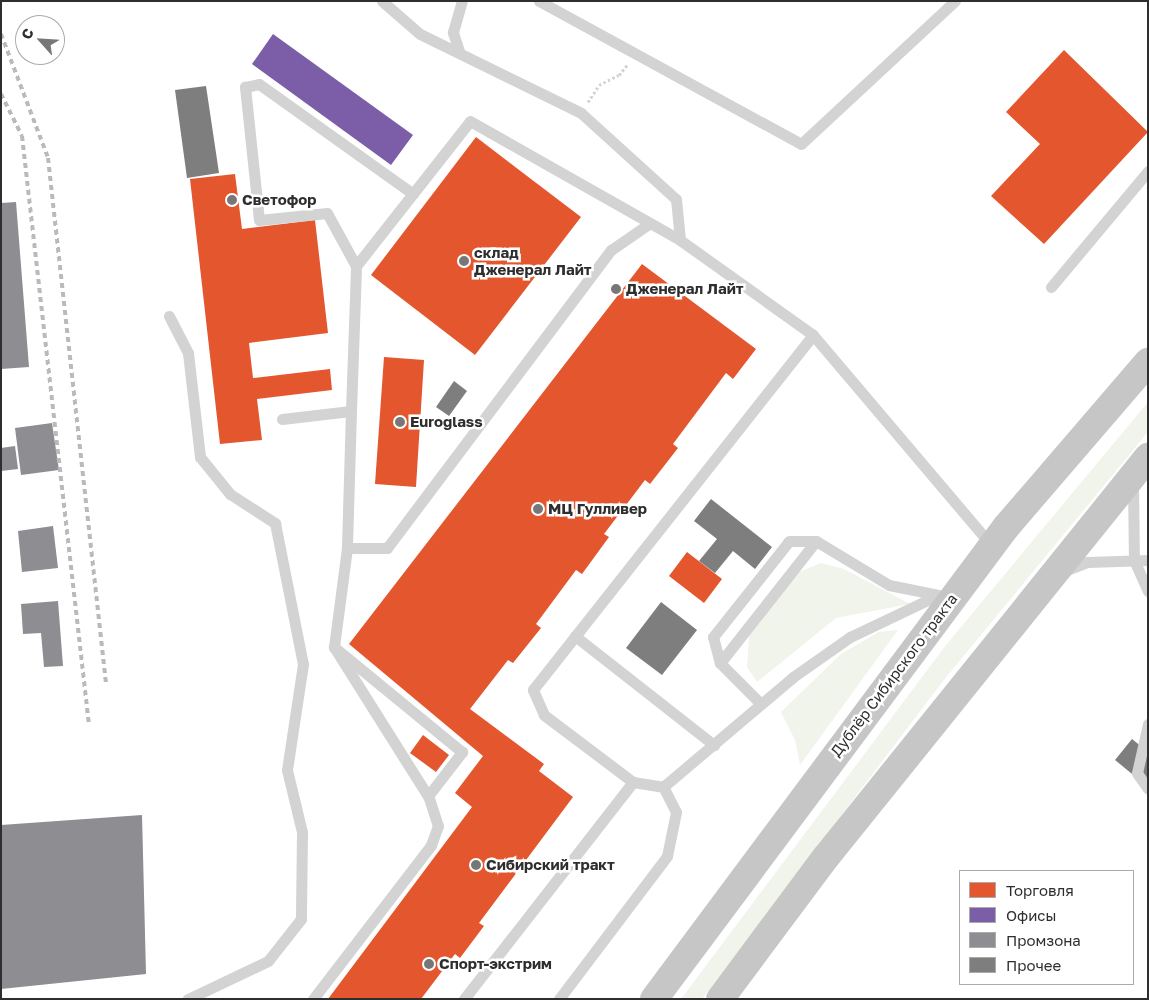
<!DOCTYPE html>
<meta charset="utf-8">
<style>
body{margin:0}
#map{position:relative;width:1149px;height:1000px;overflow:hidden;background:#fff;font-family:"Golos Text",sans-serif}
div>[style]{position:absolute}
.green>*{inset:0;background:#f0f4eb}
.shops>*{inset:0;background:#e4572e}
.offices>*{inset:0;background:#7b5ea7}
.industry>*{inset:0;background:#8d8d92}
.building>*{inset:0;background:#7e7e7e}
.path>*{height:3px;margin-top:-1.5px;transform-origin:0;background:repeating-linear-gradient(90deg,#d3d3d3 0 2.5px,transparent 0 5px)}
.lane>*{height:11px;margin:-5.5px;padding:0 5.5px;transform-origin:5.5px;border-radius:5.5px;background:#d3d3d3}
.primary>*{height:28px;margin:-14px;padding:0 14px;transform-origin:14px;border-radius:14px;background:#c6c6c6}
.rail>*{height:4px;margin-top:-2px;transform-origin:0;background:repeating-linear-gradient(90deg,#bababa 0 5px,transparent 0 9px)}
.dots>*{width:14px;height:14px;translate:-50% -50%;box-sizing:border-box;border:2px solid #fff;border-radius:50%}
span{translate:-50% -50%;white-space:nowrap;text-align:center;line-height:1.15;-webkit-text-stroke:5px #fff;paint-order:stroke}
.poi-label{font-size:15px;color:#2e2e2e;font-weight:700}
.left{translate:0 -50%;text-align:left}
.street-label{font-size:15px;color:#2e2e2e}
.frame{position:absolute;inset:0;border:2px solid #2e2e2e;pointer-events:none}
.legend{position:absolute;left:959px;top:870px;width:175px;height:115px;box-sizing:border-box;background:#fff;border:1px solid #ababab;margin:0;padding:6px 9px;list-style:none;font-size:15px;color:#2e2e2e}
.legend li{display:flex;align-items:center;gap:10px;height:25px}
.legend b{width:25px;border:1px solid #ababab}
.north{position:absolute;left:15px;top:15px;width:50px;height:50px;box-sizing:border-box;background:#fff;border:1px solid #ababab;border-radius:50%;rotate:296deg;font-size:14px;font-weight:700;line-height:20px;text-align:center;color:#2e2e2e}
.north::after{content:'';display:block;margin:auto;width:18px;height:22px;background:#777;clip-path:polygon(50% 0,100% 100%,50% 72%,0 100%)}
</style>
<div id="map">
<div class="green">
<div style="clip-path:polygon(1148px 402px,1148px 432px,943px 681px,702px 999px,681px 999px,946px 645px)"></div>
<div style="clip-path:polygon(821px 563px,844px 569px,910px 604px,836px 618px,757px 682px,747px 667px,749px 636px,797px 573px)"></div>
<div style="clip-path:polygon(898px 630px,800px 765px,795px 740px,781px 712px,841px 654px,879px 632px)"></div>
</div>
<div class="shops">
<div style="clip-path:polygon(1064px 50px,1148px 132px,1044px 244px,991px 196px,1040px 144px,1006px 112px)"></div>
<div style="clip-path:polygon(476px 137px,581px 217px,475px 355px,371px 275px)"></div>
<div style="clip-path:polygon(235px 174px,242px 229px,315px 220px,328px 333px,249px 343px,253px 378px,330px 369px,332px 390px,257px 399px,262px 440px,220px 444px,190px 179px)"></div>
<div style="clip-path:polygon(642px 264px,756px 349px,733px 379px,726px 373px,673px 444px,678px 448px,650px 484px,645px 480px,604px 534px,609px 537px,582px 574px,576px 570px,536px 624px,541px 628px,513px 663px,508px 660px,470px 709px,544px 764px,539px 771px,573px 797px,479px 923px,484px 926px,460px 958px,455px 954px,421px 999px,328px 999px,472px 807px,455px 793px,483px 756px,349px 644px)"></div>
<div style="clip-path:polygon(384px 357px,424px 360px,416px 487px,375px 484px)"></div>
<div style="clip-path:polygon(687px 552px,722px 579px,704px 603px,669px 576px)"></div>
<div style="clip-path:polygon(423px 735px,449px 755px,436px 772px,410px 753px)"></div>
</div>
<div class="offices">
<div style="clip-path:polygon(273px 34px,413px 135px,391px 165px,252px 64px)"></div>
</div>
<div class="industry">
<div style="clip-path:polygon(16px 202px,29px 367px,1px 369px,1px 203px)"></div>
<div style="clip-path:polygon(52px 423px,59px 470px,21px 475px,15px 428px)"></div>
<div style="clip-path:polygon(15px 446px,18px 469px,1px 471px,1px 448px)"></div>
<div style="clip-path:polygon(53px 526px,58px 568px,22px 572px,18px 531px)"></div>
<div style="clip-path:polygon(58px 601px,63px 666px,44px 667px,41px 633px,23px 634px,21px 604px)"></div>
<div style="clip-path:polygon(142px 815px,146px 974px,1px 989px,1px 825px)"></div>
</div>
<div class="building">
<div style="clip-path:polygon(206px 86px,219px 173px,187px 178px,175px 90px)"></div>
<div style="clip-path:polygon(454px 381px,467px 391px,449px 416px,436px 407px)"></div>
<div style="clip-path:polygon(711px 499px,772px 547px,755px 569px,733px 551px,715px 573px,699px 561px,717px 539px,694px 521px)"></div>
<div style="clip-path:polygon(661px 602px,697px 630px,662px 675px,626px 648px)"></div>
<div style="clip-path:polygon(1132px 739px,1148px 752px,1148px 787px,1115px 760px)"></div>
</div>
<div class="path">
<div style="left:588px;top:102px;width:20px;rotate:-57deg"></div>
<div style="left:599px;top:85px;width:22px;rotate:-27deg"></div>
<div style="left:619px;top:75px;width:14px;rotate:-51deg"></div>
</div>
<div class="lane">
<div style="left:382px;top:1px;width:50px;rotate:41deg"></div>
<div style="left:420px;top:34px;width:179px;rotate:26.1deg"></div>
<div style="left:581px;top:113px;width:128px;rotate:42.2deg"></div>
<div style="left:676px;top:199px;width:41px;rotate:84.4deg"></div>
<div style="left:539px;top:1px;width:298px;rotate:28.6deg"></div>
<div style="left:801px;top:144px;width:210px;rotate:-42.9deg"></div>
<div style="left:459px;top:51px;width:20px;rotate:-108deg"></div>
<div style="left:453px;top:32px;width:32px;rotate:-74deg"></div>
<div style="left:356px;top:266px;width:60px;rotate:-118.7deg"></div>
<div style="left:327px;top:213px;width:68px;rotate:174.1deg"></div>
<div style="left:259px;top:220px;width:134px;rotate:-96deg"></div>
<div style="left:245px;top:87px;width:14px;rotate:-12deg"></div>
<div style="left:259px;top:84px;width:189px;rotate:35.5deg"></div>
<div style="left:1051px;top:287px;width:151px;rotate:-50.1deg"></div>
<div style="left:169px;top:316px;width:42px;rotate:62.8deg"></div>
<div style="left:188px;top:353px;width:105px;rotate:83.4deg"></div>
<div style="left:200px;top:457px;width:48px;rotate:51deg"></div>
<div style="left:230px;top:494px;width:54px;rotate:32.8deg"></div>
<div style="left:275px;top:523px;width:144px;rotate:78.8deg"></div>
<div style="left:303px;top:664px;width:107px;rotate:98.6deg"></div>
<div style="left:287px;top:770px;width:64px;rotate:76.4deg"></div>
<div style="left:302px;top:832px;width:87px;rotate:90.7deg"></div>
<div style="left:301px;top:919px;width:53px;rotate:128.2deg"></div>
<div style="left:268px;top:961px;width:89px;rotate:154.6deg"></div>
<div style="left:813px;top:335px;width:452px;rotate:128.3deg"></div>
<div style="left:533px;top:690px;width:27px;rotate:66deg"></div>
<div style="left:544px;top:715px;width:111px;rotate:37deg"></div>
<div style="left:633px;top:782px;width:30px;rotate:9deg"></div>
<div style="left:663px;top:787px;width:170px;rotate:-40.2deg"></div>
<div style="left:793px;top:677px;width:70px;rotate:-35.1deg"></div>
<div style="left:850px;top:637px;width:95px;rotate:-25.5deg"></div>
<div style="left:351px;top:411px;width:145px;rotate:-88deg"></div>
<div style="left:356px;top:266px;width:184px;rotate:-51.8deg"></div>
<div style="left:470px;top:121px;width:241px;rotate:29.5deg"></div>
<div style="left:680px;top:240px;width:163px;rotate:35.5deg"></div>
<div style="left:813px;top:335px;width:277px;rotate:49.7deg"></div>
<div style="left:282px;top:419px;width:69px;rotate:-6.6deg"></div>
<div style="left:351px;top:411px;width:137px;rotate:91.7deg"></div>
<div style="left:347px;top:548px;width:100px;rotate:97.5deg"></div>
<div style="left:334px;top:647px;width:176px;rotate:57.8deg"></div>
<div style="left:428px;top:796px;width:56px;rotate:-52.3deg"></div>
<div style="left:462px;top:752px;width:166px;rotate:-140.6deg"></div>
<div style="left:1133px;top:483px;width:77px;rotate:89.3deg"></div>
<div style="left:1134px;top:560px;width:34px;rotate:66deg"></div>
<div style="left:347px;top:548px;width:40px"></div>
<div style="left:387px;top:548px;width:373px;rotate:-53.1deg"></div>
<div style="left:611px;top:250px;width:47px;rotate:-34.7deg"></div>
<div style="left:1064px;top:571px;width:26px;rotate:-21deg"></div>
<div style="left:1088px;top:562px;width:60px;rotate:-1.9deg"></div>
<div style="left:575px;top:636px;width:177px;rotate:38.1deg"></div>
<div style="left:720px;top:663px;width:27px;rotate:-105deg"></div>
<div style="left:713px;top:637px;width:122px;rotate:-51.6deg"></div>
<div style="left:789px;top:541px;width:27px"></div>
<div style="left:760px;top:703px;width:57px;rotate:-135deg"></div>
<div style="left:720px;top:663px;width:155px;rotate:-51.8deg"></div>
<div style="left:816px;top:541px;width:85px;rotate:31.1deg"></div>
<div style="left:889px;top:585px;width:50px;rotate:11.5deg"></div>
<div style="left:1148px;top:724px;width:50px;rotate:102.7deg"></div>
<div style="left:1137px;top:773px;width:19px;rotate:55deg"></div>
<div style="left:313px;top:999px;width:194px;rotate:-52.5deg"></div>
<div style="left:431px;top:845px;width:20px;rotate:-70deg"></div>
<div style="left:438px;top:826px;width:32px;rotate:-108deg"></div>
<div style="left:464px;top:999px;width:275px;rotate:-52.1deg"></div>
<div style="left:559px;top:999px;width:179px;rotate:-52.9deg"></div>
<div style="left:667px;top:856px;width:45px;rotate:-78.4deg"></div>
<div style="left:676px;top:812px;width:28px;rotate:-117deg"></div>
</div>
<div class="primary">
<div style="left:654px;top:999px;width:589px;rotate:-53.29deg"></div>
<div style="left:1006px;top:527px;width:218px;rotate:-49.3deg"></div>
<div style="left:720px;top:999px;width:177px;rotate:-53.3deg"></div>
<div style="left:826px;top:857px;width:514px;rotate:-51.17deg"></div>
</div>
<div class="rail">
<div style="left:1px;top:34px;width:133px;rotate:69.2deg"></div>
<div style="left:48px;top:158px;width:528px;rotate:83.7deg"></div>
<div style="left:1px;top:94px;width:47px;rotate:63.4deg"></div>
<div style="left:22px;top:136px;width:593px;rotate:83.51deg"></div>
</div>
<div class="dots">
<div style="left:232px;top:200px;background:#777"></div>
<div style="left:464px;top:261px;background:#777"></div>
<div style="left:616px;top:289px;background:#777"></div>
<div style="left:400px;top:422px;background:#777"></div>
<div style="left:538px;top:509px;background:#777"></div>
<div style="left:476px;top:865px;background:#777"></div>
<div style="left:429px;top:964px;background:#777"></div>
</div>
<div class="poi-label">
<span class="left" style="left:242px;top:200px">Светофор</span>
<span class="left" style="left:474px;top:261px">склад<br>Дженерал Лайт</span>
<span class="left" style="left:626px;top:289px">Дженерал Лайт</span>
<span class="left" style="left:410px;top:422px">Euroglass</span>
<span class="left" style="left:548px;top:509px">МЦ Гулливер</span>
<span class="left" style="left:486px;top:865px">Сибирский тракт</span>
<span class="left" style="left:439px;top:964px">Спорт-экстрим</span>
</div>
<div class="street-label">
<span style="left:894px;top:675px;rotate:-53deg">Дублёр Сибирского тракта</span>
</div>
<div class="frame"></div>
<ul class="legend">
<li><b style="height:14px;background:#e4572e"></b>Торговля</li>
<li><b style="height:14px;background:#7b5ea7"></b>Офисы</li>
<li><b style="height:14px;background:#8d8d92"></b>Промзона</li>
<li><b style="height:14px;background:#7e7e7e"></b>Прочее</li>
</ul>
<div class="north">С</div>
</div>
